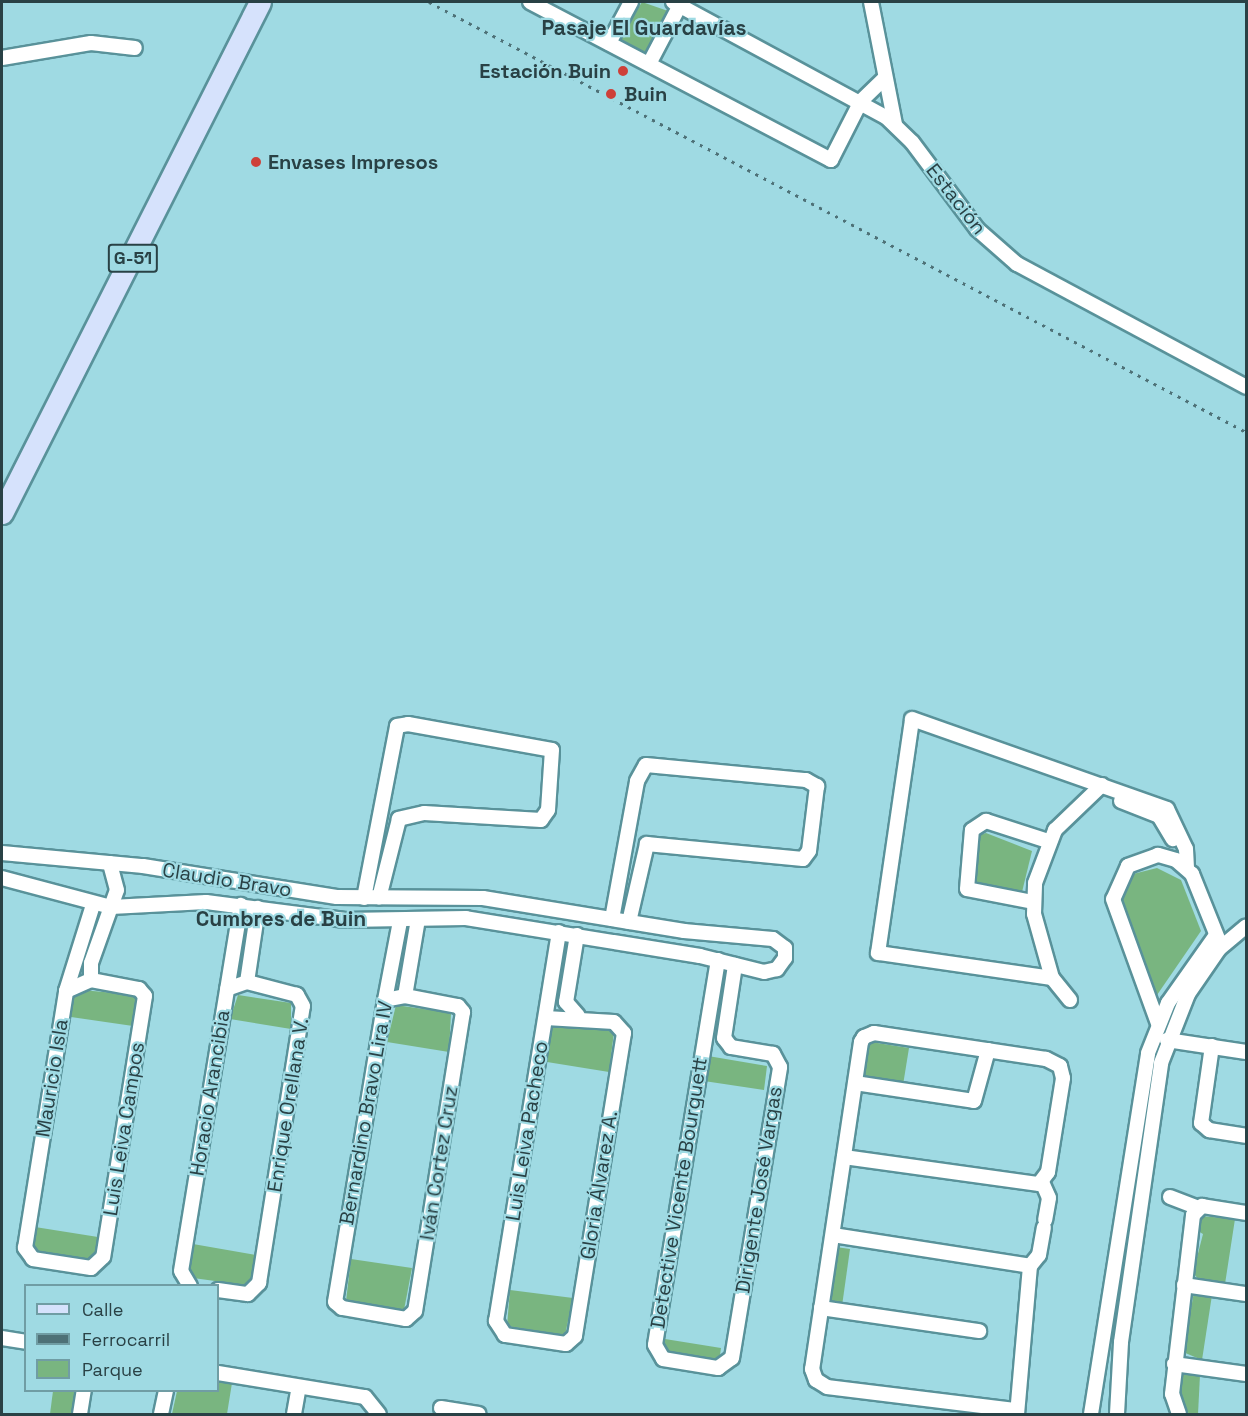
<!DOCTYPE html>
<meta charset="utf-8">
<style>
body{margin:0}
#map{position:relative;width:1248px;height:1416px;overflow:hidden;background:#9fdae3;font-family:"Space Grotesk",sans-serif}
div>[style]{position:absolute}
.green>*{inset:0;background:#79b580}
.roads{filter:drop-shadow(2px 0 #59929a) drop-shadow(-2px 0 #59929a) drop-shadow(0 2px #59929a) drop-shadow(0 -2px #59929a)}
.street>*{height:14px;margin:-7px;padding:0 7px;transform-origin:7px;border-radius:7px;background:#fff}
.primary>*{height:21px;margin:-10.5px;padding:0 10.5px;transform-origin:10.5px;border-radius:10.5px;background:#d6e2fc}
.rail>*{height:3px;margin-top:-1.5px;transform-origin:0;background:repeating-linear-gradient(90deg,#4e7177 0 3px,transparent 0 9px)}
.dots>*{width:16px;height:16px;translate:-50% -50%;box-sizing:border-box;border:3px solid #9fdae3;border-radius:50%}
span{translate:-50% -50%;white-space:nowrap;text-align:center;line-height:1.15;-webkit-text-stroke:4.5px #9fdae3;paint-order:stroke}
.shield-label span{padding:2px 4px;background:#9fdae3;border:2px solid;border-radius:4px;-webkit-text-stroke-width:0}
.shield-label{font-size:18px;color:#294145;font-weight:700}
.poi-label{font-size:20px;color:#294145;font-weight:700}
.right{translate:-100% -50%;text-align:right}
.left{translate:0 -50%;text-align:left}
.street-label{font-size:20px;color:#294145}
.neighbourhood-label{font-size:21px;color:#294145;font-weight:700}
.frame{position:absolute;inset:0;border:3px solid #294145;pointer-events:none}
.legend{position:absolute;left:24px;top:1284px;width:195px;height:108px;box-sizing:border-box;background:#9fdae3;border:2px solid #709da4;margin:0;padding:8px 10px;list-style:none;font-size:18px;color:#294145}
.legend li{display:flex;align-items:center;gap:12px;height:30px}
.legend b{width:30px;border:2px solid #709da4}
</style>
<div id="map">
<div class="green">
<div style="clip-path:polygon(642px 2px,671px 12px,647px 54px,619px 39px)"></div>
<div style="clip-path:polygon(986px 833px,1032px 851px,1022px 892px,1015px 896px,972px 887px,976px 836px)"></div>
<div style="clip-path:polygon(1157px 868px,1181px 880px,1201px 931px,1157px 995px,1118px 898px,1133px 874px)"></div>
<div style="clip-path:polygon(82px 990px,136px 995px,133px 1026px,71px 1017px,74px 997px)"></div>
<div style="clip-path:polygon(238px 995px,291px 1003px,291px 1029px,230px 1019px)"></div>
<div style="clip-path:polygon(396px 1005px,451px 1013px,449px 1052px,387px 1042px)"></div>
<div style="clip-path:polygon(560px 1021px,614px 1032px,609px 1072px,547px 1062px,552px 1026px)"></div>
<div style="clip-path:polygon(871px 1042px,909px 1048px,903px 1085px,860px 1078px,865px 1047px)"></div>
<div style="clip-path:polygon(708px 1056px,767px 1066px,764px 1090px,704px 1081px)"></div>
<div style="clip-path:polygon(1201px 1216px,1235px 1219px,1225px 1284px,1200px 1281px,1193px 1273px,1203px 1234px,1198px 1231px)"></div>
<div style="clip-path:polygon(35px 1227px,98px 1237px,94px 1258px,89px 1262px,36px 1254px,31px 1245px)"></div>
<div style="clip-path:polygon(193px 1244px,261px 1256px,252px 1286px,193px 1278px,188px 1272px)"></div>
<div style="clip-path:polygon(836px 1247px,850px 1249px,842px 1306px,828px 1304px)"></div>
<div style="clip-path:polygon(351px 1259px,412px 1268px,404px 1310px,346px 1301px)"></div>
<div style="clip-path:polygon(510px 1290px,573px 1298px,565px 1335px,507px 1326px)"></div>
<div style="clip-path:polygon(1194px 1292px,1212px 1295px,1202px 1360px,1183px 1352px)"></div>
<div style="clip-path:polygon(665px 1339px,721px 1348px,719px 1362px,663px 1353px)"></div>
<div style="clip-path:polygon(1186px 1373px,1200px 1375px,1198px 1414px,1189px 1414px,1179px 1398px,1181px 1375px)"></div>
<div style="clip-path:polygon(218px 1380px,232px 1383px,227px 1414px,172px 1414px,177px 1391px,218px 1390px)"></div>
<div style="clip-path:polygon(53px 1391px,79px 1391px,76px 1414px,50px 1414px)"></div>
</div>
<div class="roads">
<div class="street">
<div style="left:530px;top:2px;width:340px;rotate:27.7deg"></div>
<div style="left:831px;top:160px;width:66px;rotate:-63deg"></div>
<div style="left:861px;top:101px;width:32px;rotate:-44deg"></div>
<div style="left:673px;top:2px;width:242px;rotate:28.4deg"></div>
<div style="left:886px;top:117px;width:36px;rotate:44deg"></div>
<div style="left:912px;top:142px;width:109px;rotate:53.2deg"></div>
<div style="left:977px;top:229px;width:53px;rotate:41.2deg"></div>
<div style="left:1017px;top:264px;width:260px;rotate:28.2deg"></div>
<div style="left:871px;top:2px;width:124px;rotate:78.9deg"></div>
<div style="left:609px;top:43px;width:47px;rotate:-61.8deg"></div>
<div style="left:2px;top:58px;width:90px;rotate:-9.6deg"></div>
<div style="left:91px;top:43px;width:44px;rotate:6.5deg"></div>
<div style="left:649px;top:64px;width:67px;rotate:-62.3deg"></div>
<div style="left:1121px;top:801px;width:41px;rotate:21.5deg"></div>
<div style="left:1159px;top:816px;width:27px;rotate:59deg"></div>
<div style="left:2px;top:853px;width:142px;rotate:5.3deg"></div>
<div style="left:143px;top:866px;width:196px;rotate:9.1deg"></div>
<div style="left:337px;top:897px;width:146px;rotate:0.4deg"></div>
<div style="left:483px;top:898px;width:204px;rotate:9.3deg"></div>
<div style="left:684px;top:931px;width:89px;rotate:5.1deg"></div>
<div style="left:773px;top:939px;width:15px;rotate:37deg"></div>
<div style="left:785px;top:948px;width:10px;rotate:90deg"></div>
<div style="left:785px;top:958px;width:14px;rotate:126deg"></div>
<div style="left:777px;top:969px;width:13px;rotate:167deg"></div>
<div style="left:764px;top:972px;width:66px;rotate:-166deg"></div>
<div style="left:700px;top:956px;width:237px;rotate:-170.8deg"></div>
<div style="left:466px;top:918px;width:121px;rotate:179.1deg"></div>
<div style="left:345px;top:920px;width:140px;rotate:-172.6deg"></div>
<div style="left:206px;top:902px;width:95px;rotate:177deg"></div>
<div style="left:111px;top:907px;width:113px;rotate:-165.1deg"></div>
<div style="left:364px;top:898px;width:175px;rotate:-79.1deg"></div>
<div style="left:397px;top:726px;width:11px;rotate:-10deg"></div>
<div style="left:408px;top:724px;width:146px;rotate:10.2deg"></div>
<div style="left:552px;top:750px;width:60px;rotate:93.8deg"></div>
<div style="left:548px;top:810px;width:12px;rotate:125deg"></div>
<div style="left:541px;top:820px;width:117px;rotate:-176.6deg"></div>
<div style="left:424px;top:813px;width:26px;rotate:167deg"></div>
<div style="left:399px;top:819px;width:81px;rotate:104.2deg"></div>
<div style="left:1033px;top:902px;width:67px;rotate:-168.9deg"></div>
<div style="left:967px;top:889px;width:59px;rotate:-85.2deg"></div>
<div style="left:972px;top:830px;width:17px;rotate:-33deg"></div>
<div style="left:986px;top:821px;width:65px;rotate:17.9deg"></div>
<div style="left:612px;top:919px;width:140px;rotate:-79.7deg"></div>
<div style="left:637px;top:781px;width:18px;rotate:-61deg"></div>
<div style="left:646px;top:765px;width:161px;rotate:5.4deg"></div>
<div style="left:806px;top:780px;width:13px;rotate:29deg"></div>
<div style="left:817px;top:786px;width:65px;rotate:97deg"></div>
<div style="left:809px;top:851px;width:10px;rotate:127deg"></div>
<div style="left:803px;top:859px;width:157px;rotate:-174.5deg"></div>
<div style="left:647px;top:844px;width:80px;rotate:103deg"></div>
<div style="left:577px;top:935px;width:68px;rotate:99.3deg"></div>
<div style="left:566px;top:1002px;width:18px;rotate:49deg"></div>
<div style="left:1219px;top:949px;width:35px;rotate:-40deg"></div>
<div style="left:718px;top:960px;width:390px;rotate:99.3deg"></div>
<div style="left:655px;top:1345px;width:16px;rotate:60deg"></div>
<div style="left:663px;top:1359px;width:56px;rotate:9.3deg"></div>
<div style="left:718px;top:1368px;width:17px;rotate:-36deg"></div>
<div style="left:732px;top:1358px;width:295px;rotate:-80.6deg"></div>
<div style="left:780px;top:1067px;width:15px;rotate:-118deg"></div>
<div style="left:773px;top:1054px;width:43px;rotate:-170.5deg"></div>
<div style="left:731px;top:1047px;width:11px;rotate:-128deg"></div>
<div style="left:724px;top:1038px;width:74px;rotate:-81.4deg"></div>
<div style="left:1052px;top:978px;width:176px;rotate:-171.8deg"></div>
<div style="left:878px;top:953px;width:236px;rotate:-81.7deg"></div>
<div style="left:912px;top:719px;width:270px;rotate:19.4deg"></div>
<div style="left:1167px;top:809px;width:44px;rotate:64.6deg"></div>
<div style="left:1186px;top:849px;width:19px;rotate:87deg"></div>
<div style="left:91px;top:980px;width:17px;rotate:-90deg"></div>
<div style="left:91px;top:963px;width:77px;rotate:-70.4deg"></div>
<div style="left:117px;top:890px;width:28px;rotate:-105deg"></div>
<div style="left:247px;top:982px;width:75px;rotate:-81.5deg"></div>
<div style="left:66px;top:991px;width:27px;rotate:-24deg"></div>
<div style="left:91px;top:980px;width:49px;rotate:10.6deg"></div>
<div style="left:139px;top:989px;width:9px;rotate:49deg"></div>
<div style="left:145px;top:996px;width:264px;rotate:99.1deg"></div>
<div style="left:103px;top:1257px;width:16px;rotate:137deg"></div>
<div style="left:91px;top:1268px;width:59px;rotate:-171.2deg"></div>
<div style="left:33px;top:1259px;width:14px;rotate:-126deg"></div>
<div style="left:25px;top:1248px;width:260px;rotate:-80.9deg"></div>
<div style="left:66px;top:991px;width:90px;rotate:-72.6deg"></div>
<div style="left:405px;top:996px;width:78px;rotate:-80.4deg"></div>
<div style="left:385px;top:1000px;width:20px;rotate:-11deg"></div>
<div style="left:405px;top:996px;width:54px;rotate:10.7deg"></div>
<div style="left:458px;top:1006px;width:8px;rotate:50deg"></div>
<div style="left:463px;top:1012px;width:303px;rotate:99.1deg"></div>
<div style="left:415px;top:1311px;width:12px;rotate:138deg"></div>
<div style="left:406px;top:1319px;width:65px;rotate:-170.2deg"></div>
<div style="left:342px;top:1308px;width:9px;rotate:-139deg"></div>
<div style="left:335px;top:1302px;width:306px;rotate:-80.6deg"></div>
<div style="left:385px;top:1000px;width:80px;rotate:-79.2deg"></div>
<div style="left:1070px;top:1000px;width:28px;rotate:-129deg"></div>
<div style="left:1052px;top:978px;width:66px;rotate:-105.7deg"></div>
<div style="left:1034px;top:914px;width:31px;rotate:-88deg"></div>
<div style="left:1035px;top:883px;width:57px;rotate:-69.3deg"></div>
<div style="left:1055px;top:830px;width:65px;rotate:-43.8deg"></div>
<div style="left:546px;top:1018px;width:68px;rotate:3.4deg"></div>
<div style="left:614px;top:1022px;width:15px;rotate:48deg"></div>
<div style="left:624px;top:1033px;width:307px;rotate:99.2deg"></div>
<div style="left:575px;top:1336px;width:12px;rotate:138deg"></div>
<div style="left:566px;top:1344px;width:62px;rotate:-171.6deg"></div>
<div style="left:505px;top:1335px;width:17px;rotate:-123deg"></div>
<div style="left:496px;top:1321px;width:394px;rotate:-80.8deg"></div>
<div style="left:1167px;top:1040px;width:80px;rotate:8.6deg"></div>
<div style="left:1212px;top:1046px;width:78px;rotate:98.1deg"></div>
<div style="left:1201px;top:1123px;width:11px;rotate:41deg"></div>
<div style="left:1209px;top:1130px;width:37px;rotate:9deg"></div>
<div style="left:855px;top:1083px;width:120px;rotate:8.6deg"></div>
<div style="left:974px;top:1101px;width:53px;rotate:-74.6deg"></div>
<div style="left:844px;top:1157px;width:197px;rotate:7.9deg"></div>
<div style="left:1039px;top:1184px;width:15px;rotate:-53deg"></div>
<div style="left:1048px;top:1172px;width:95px;rotate:-80.9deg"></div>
<div style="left:1063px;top:1078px;width:12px;rotate:-104deg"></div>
<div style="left:1060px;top:1066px;width:16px;rotate:-153deg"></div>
<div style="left:1046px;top:1059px;width:174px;rotate:-171.4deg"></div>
<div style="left:874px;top:1033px;width:11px;rotate:158deg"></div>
<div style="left:864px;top:1037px;width:6px;rotate:121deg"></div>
<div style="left:861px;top:1042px;width:331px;rotate:98.5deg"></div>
<div style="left:812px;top:1369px;width:12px;rotate:70deg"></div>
<div style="left:816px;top:1380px;width:13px;rotate:32deg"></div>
<div style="left:827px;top:1387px;width:189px;rotate:7deg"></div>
<div style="left:1042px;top:1182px;width:17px;rotate:66deg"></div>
<div style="left:1049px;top:1198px;width:22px;rotate:100deg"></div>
<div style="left:1170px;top:1197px;width:30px;rotate:21deg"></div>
<div style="left:833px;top:1235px;width:199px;rotate:8.9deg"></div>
<div style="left:1030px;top:1266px;width:149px;rotate:95deg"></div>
<div style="left:1030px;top:1266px;width:14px;rotate:-51deg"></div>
<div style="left:1039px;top:1255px;width:28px;rotate:-80deg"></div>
<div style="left:1184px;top:1285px;width:63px;rotate:8.3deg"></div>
<div style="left:190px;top:1286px;width:17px;rotate:-121deg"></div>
<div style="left:181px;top:1271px;width:371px;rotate:-80.7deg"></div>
<div style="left:218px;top:1290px;width:30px;rotate:8deg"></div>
<div style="left:248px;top:1294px;width:16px;rotate:-45deg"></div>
<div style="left:259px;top:1283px;width:280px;rotate:-81deg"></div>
<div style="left:303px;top:1006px;width:13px;rotate:-119deg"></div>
<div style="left:297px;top:995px;width:52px;rotate:-165.4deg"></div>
<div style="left:247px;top:982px;width:21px;rotate:161deg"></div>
<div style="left:821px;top:1308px;width:160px;rotate:8.3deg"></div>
<div style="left:2px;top:1338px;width:24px;rotate:9deg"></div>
<div style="left:1174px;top:1364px;width:73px;rotate:7.9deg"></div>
<div style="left:218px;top:1373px;width:149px;rotate:9.3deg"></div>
<div style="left:365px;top:1397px;width:22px;rotate:51deg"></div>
<div style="left:441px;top:1408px;width:38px;rotate:9deg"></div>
<div style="left:80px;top:1414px;width:24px;rotate:-81deg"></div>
<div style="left:161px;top:1414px;width:25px;rotate:-78deg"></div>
<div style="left:294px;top:1414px;width:27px;rotate:-80deg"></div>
<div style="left:1091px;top:1414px;width:365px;rotate:-81deg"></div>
<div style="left:1148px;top:1053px;width:54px;rotate:-68.2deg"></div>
<div style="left:1168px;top:1003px;width:83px;rotate:-54.8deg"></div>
<div style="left:1117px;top:1414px;width:72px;rotate:-86.8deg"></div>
<div style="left:1121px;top:1342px;width:282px;rotate:-81.8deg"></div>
<div style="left:1161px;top:1063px;width:74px;rotate:-68.6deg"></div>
<div style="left:1188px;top:994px;width:58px;rotate:-55.5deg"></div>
<div style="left:1221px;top:946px;width:78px;rotate:-111.9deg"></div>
<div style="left:1192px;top:874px;width:21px;rotate:-139deg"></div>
<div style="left:1176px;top:860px;width:19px;rotate:-164deg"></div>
<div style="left:1158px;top:855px;width:32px;rotate:160deg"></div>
<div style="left:1128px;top:866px;width:36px;rotate:114deg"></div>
<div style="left:1113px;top:899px;width:132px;rotate:70.1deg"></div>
<div style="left:1179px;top:1414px;width:21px;rotate:-109deg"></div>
<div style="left:1172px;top:1394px;width:180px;rotate:-83.3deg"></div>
<div style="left:1193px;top:1215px;width:13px;rotate:-45deg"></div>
<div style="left:1202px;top:1206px;width:45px;rotate:9deg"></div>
</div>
<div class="primary">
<div style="left:2px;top:513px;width:572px;rotate:-63.21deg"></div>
</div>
</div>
<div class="rail">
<div style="left:429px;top:2px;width:923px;rotate:27.76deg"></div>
</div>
<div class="dots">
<div style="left:623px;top:71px;background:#ce4039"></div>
<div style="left:611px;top:94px;background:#ce4039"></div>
<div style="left:256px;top:162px;background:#ce4039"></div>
</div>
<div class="shield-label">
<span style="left:133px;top:258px">G-51</span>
</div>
<div class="poi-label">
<span class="right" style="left:611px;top:71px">Estación Buin</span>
<span class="left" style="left:624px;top:94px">Buin</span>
<span class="left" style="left:268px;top:162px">Envases Impresos</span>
</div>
<div class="street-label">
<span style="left:956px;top:199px;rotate:52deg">Estación</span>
<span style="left:227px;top:880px;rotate:9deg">Claudio Bravo</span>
<span style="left:52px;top:1078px;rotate:-81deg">Mauricio Isla</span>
<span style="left:210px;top:1093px;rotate:-81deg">Horacio Arancibia</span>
<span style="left:288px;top:1105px;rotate:-81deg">Enrique Orellana V.</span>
<span style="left:366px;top:1113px;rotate:-80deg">Bernardino Bravo Lira IV</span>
<span style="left:124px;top:1129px;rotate:-81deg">Luis Leiva Campos</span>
<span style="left:527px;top:1131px;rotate:-81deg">Luis Leiva Pacheco</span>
<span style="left:439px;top:1163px;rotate:-81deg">Iván Cortez Cruz</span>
<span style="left:599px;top:1185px;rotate:-81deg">Gloria Álvarez A.</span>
<span style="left:759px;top:1190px;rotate:-81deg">Dirigente José Vargas</span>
<span style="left:679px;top:1193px;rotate:-81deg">Detective Vicente Bourguett</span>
</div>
<div class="neighbourhood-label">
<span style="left:644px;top:28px">Pasaje El Guardavías</span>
<span style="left:281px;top:919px">Cumbres de Buin</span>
</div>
<div class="frame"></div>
<ul class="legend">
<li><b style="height:8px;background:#d6e2fc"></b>Calle</li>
<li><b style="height:8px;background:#4e7177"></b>Ferrocarril</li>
<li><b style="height:16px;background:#79b580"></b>Parque</li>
</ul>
</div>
